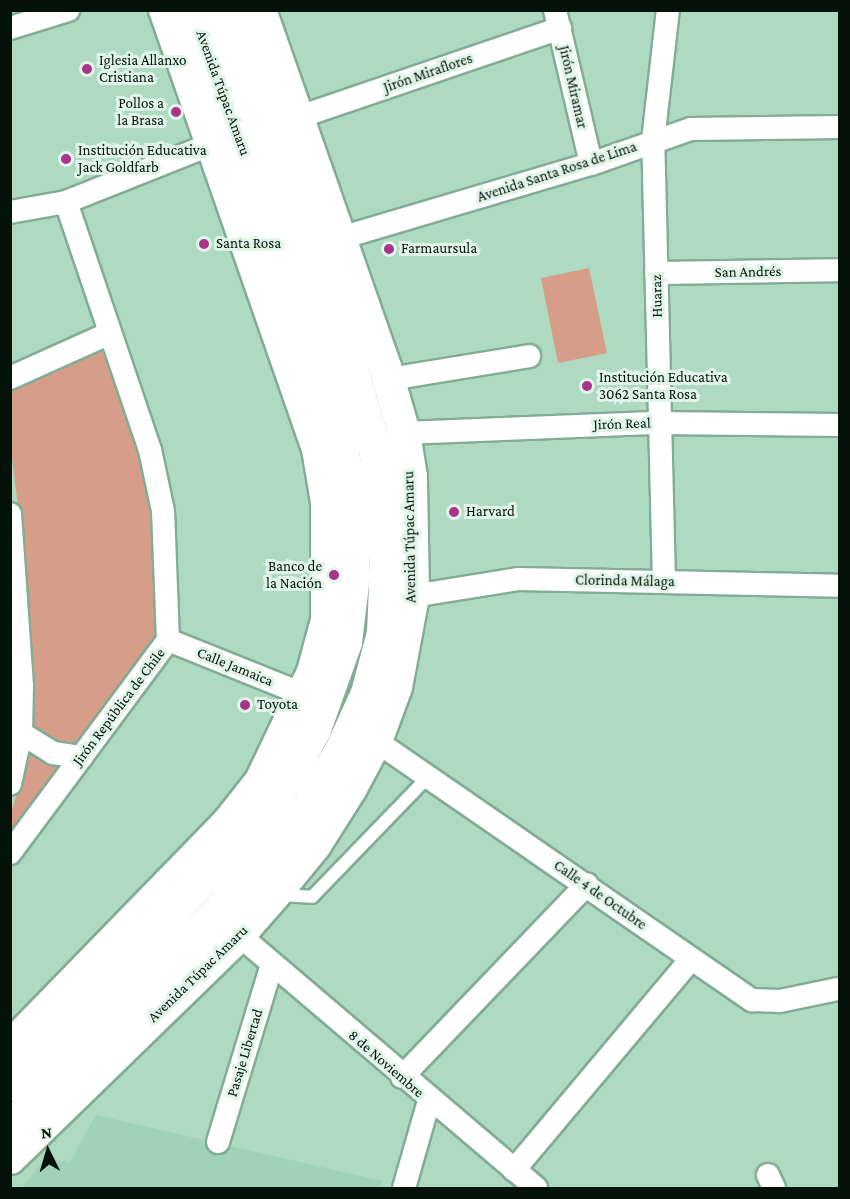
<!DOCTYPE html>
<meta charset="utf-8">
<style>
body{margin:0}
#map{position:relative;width:850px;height:1199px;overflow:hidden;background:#afdac2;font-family:"Crimson Pro",serif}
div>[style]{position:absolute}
.built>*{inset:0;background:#9fd2b6}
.green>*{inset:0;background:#d69d89}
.roads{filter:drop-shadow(2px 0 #83ac95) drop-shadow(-2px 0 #83ac95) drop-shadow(0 2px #83ac95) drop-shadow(0 -2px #83ac95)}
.lane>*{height:12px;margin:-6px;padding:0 6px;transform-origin:6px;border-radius:6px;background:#fff}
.street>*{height:22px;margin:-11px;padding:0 11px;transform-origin:11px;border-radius:11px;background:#fff}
.secondary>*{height:32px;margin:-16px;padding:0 16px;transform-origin:16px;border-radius:16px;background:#fff}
.highway>*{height:33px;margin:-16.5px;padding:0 16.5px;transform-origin:16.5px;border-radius:16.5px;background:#fff}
.dots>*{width:16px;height:16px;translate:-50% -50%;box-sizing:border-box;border:3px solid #e0f5e8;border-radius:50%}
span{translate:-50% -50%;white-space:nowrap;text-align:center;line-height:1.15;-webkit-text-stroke:6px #e0f5e8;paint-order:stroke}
.poi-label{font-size:15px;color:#04120a}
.left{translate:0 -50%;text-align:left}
.right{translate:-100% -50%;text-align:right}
.street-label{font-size:15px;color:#04120a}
.frame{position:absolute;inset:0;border:12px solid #04120a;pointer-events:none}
.north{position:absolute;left:18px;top:1121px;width:60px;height:60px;-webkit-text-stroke:4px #e0f5e8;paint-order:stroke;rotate:355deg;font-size:16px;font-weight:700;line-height:24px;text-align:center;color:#04120a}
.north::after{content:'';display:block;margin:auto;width:21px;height:27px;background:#04120a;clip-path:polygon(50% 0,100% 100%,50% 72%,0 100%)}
</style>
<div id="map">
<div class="built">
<div style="clip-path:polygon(96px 1115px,382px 1181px,379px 1188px,22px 1188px,45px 1158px,70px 1162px)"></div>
</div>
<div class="green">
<div style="clip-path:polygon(589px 268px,607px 353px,558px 363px,541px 278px)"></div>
<div style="clip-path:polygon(101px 348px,139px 446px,153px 512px,159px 602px,157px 640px,11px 840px,11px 813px,20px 783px,23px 547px,11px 451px,11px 391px)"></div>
</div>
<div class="roads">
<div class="lane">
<div style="left:278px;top:895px;width:34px;rotate:3deg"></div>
<div style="left:312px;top:897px;width:165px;rotate:-46deg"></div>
</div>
<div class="street">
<div style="left:555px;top:10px;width:158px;rotate:76.8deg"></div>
<div style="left:10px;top:28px;width:61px;rotate:-17.2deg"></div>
<div style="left:296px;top:118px;width:279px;rotate:-18.8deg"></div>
<div style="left:10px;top:212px;width:57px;rotate:-10.1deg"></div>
<div style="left:66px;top:202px;width:159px;rotate:-21.7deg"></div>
<div style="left:327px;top:242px;width:275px;rotate:-16.5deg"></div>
<div style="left:591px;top:164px;width:106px;rotate:-19.3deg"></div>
<div style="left:691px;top:129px;width:149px;rotate:-0.8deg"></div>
<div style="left:656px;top:273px;width:184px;rotate:-0.9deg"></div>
<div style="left:10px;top:378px;width:107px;rotate:-24.2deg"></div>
<div style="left:389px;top:379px;width:142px;rotate:-9.3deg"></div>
<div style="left:404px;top:433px;width:254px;rotate:-2.3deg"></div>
<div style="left:658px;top:423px;width:182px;rotate:0.6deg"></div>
<div style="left:10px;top:514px;width:171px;rotate:86deg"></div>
<div style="left:22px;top:685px;width:48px;rotate:91.2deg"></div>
<div style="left:21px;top:733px;width:52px;rotate:102.2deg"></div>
<div style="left:664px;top:582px;width:441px;rotate:-91.4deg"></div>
<div style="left:653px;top:141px;width:132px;rotate:-83.5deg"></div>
<div style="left:413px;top:596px;width:106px;rotate:-9.2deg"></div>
<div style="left:518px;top:579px;width:322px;rotate:1.2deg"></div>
<div style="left:168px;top:640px;width:144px;rotate:21.9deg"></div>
<div style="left:21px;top:733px;width:38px;rotate:32deg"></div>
<div style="left:53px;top:753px;width:29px;rotate:8deg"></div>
<div style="left:376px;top:741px;width:457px;rotate:34.6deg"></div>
<div style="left:752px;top:1000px;width:28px;rotate:2deg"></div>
<div style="left:780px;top:1001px;width:59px;rotate:-11.7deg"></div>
<div style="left:10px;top:853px;width:265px;rotate:-53.4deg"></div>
<div style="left:168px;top:640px;width:129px;rotate:-92.2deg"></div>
<div style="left:163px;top:511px;width:62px;rotate:-102deg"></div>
<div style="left:150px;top:450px;width:262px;rotate:-108.7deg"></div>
<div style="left:239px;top:935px;width:390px;rotate:40.4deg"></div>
<div style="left:402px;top:1077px;width:267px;rotate:-46.2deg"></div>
<div style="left:218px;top:1142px;width:186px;rotate:-73.1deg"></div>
<div style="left:514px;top:1170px;width:275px;rotate:-50deg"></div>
<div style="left:768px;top:1175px;width:14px;rotate:65deg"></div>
<div style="left:404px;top:1188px;width:91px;rotate:-74deg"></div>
</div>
<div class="secondary">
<div style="left:10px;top:1047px;width:313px;rotate:-45.8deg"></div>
<div style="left:228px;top:823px;width:53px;rotate:-51.8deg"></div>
<div style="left:261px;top:781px;width:121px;rotate:-64.5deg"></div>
<div style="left:313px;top:672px;width:54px;rotate:-74.9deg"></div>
<div style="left:327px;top:620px;width:118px;rotate:-90deg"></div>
<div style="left:327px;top:502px;width:54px;rotate:-99.6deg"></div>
<div style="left:318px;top:449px;width:465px;rotate:-109.2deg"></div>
<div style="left:10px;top:1158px;width:320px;rotate:-44.2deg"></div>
<div style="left:239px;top:935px;width:53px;rotate:-48.8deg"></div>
<div style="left:274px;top:895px;width:65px;rotate:-50.6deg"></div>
<div style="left:315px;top:845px;width:67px;rotate:-57.7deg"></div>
<div style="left:351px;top:788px;width:53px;rotate:-62deg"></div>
<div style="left:376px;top:741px;width:58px;rotate:-69.7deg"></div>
<div style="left:396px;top:687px;width:93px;rotate:-79.4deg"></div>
<div style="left:413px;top:596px;width:119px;rotate:-91deg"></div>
<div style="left:411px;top:477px;width:45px;rotate:-99deg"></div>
<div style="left:404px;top:433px;width:69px;rotate:-106.1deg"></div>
<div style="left:385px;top:367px;width:378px;rotate:-109.3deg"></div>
</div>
<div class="highway">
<div style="left:10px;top:1085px;width:354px;rotate:-46.9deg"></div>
<div style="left:252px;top:826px;width:64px;rotate:-53.8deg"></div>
<div style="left:290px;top:774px;width:51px;rotate:-61.9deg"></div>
<div style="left:314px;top:729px;width:92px;rotate:-70.4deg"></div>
<div style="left:345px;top:642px;width:67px;rotate:-83.2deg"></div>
<div style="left:353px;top:575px;width:77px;rotate:-91.5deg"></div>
<div style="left:351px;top:498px;width:76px;rotate:-101.5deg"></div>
<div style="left:336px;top:424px;width:157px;rotate:-107.9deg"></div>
<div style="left:288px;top:275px;width:282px;rotate:-109.7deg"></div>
<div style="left:10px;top:1128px;width:306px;rotate:-46.2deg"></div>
<div style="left:222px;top:907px;width:136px;rotate:-49.8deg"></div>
<div style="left:310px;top:803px;width:64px;rotate:-59.8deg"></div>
<div style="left:342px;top:748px;width:60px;rotate:-65.6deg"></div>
<div style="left:367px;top:693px;width:62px;rotate:-75.1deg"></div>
<div style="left:383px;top:633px;width:69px;rotate:-87.5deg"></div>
<div style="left:386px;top:564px;width:110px;rotate:-95.2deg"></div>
<div style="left:376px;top:454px;width:129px;rotate:-106.2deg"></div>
<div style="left:340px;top:330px;width:339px;rotate:-109.4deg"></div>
</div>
</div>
<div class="dots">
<div style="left:87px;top:69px;background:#aa338b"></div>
<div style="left:176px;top:112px;background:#aa338b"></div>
<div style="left:66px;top:159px;background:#aa338b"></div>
<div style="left:204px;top:244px;background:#aa338b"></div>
<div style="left:389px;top:249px;background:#aa338b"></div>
<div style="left:587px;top:386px;background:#aa338b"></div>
<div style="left:454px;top:512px;background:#aa338b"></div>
<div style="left:334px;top:575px;background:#aa338b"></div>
<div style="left:245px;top:705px;background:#aa338b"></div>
</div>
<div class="poi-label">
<span class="left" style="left:99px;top:69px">Iglesia Allanxo<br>Cristiana</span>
<span class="right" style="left:164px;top:112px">Pollos a<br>la Brasa</span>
<span class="left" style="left:78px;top:159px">Institución Educativa<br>Jack Goldfarb</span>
<span class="left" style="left:216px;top:244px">Santa Rosa</span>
<span class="left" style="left:401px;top:249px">Farmaursula</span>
<span class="left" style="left:599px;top:386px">Institución Educativa<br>3062 Santa Rosa</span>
<span class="left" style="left:466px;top:512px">Harvard</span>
<span class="right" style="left:322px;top:575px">Banco de<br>la Nación</span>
<span class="left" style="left:257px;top:705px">Toyota</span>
</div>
<div class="street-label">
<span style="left:428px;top:73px;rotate:-19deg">Jirón Miraflores</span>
<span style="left:573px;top:87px;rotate:77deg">Jirón Miramar</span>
<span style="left:223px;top:93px;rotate:70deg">Avenida Túpac Amaru</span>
<span style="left:557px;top:172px;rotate:-18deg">Avenida Santa Rosa de Lima</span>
<span style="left:748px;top:272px;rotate:-1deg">San Andrés</span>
<span style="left:657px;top:296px;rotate:-91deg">Huaraz</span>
<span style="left:622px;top:424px;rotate:-2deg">Jirón Real</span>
<span style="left:410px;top:537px;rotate:-91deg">Avenida Túpac Amaru</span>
<span style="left:625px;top:581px;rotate:1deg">Clorinda Málaga</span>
<span style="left:235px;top:667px;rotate:22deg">Calle Jamaica</span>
<span style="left:119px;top:707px;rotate:-53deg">Jirón República de Chile</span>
<span style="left:600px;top:895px;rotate:35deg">Calle 4 de Octubre</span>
<span style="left:198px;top:974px;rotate:-44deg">Avenida Túpac Amaru</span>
<span style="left:245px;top:1053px;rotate:-73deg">Pasaje Libertad</span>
<span style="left:386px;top:1064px;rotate:41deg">8 de Noviembre</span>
</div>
<div class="frame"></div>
<div class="north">N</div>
</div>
